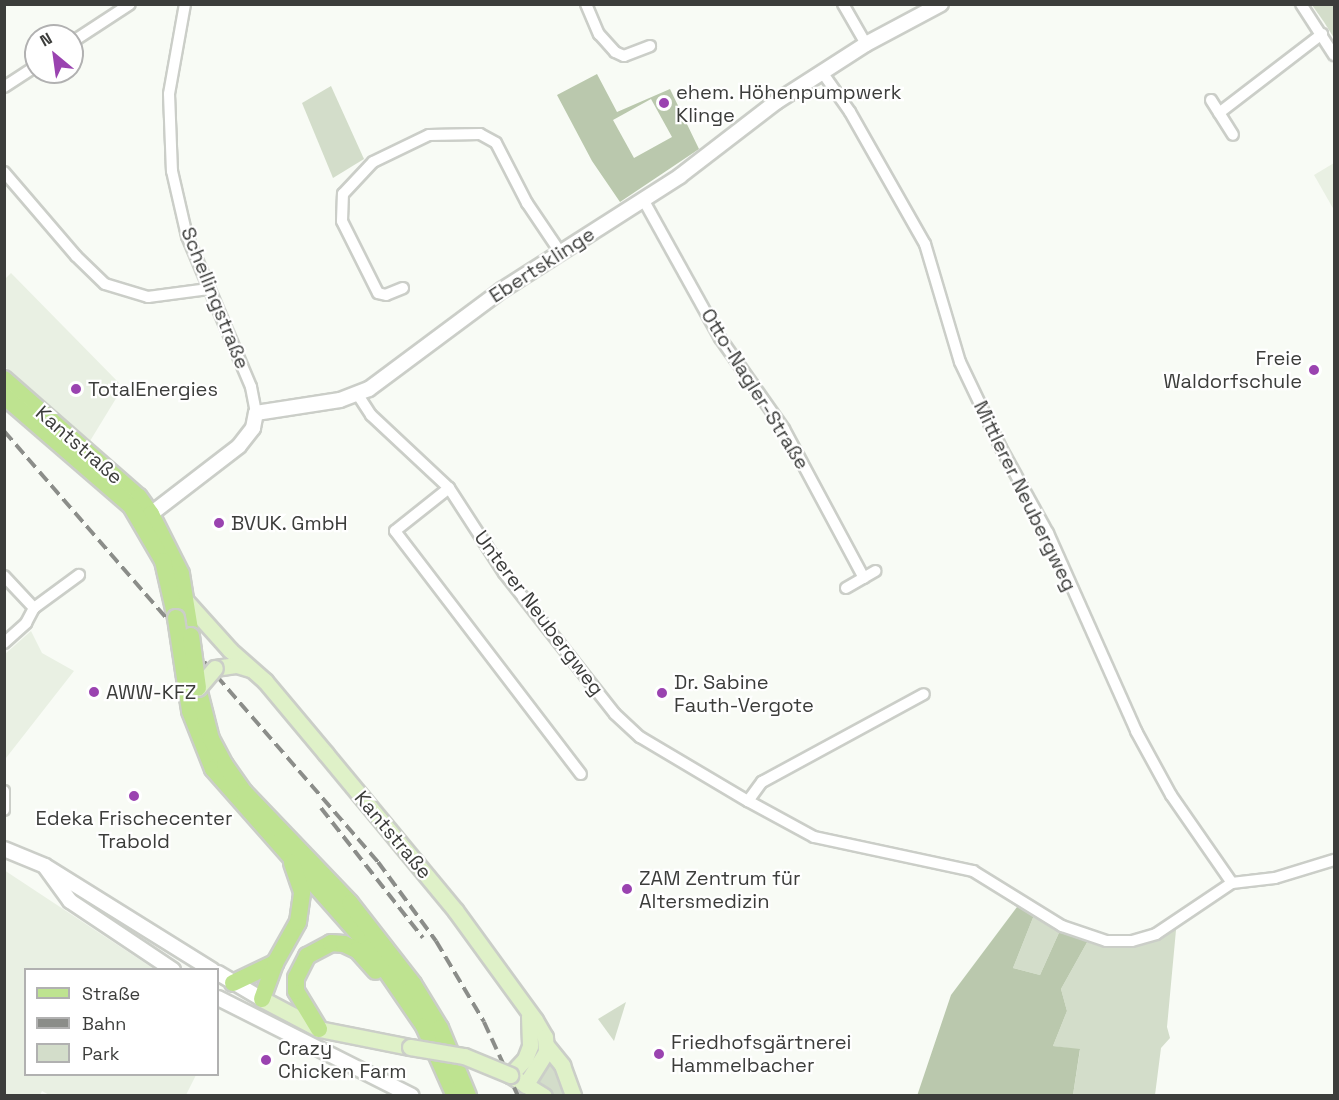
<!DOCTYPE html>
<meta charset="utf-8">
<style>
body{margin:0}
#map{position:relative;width:1339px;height:1100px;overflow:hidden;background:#f8fbf5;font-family:"Space Grotesk",sans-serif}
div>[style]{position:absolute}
.built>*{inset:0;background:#e9f0e3}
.green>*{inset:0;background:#d3ddca}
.forest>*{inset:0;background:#bac8ad}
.roads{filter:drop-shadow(2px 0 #cbcec8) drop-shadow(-2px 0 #cbcec8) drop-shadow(0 2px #cbcec8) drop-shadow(0 -2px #cbcec8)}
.minor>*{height:10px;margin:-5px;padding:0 5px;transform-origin:5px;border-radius:5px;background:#fff}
.tertiary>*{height:14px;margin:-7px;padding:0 7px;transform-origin:7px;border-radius:7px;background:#fff}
.secondary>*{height:15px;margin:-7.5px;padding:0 7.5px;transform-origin:7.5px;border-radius:7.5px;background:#dff1c8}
.primary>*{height:16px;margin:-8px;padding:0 8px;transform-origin:8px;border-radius:8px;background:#bee390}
.rail>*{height:4px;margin-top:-2px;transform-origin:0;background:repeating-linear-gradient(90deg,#8b8d89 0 12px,transparent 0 18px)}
.bridges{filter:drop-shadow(2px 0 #cbcec8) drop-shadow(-2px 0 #cbcec8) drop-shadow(0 2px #cbcec8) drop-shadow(0 -2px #cbcec8)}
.secondary-bridge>*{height:15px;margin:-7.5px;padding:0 7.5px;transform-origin:7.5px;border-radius:7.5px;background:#dff1c8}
.primary-bridge>*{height:16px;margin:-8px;padding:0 8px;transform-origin:8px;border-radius:8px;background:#bee390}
.dots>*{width:16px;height:16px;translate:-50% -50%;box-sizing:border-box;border:3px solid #fff;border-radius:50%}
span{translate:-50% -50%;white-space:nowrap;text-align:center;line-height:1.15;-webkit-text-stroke:4.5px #fff;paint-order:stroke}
.poi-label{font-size:20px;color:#3c3d3b}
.left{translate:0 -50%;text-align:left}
.right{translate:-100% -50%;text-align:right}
.street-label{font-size:20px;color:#3c3d3b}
.frame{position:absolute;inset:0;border:6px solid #3c3d3b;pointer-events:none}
.legend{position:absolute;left:24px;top:968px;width:195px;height:108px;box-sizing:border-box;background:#fff;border:2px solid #b1b1b1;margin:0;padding:8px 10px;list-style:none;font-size:18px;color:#3c3d3b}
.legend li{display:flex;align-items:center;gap:12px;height:30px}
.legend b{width:30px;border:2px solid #b1b1b1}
.north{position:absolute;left:24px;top:24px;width:60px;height:60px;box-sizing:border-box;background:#fff;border:2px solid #b1b1b1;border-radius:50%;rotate:331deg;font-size:16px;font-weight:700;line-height:24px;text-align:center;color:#3c3d3b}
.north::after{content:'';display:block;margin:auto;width:21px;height:27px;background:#9a43b0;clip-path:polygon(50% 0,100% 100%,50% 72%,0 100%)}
</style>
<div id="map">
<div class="built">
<div style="clip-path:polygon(1334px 163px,1334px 210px,1314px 175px)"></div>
<div style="clip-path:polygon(11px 273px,123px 387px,90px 441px,5px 367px,5px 279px)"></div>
<div style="clip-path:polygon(31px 631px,42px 653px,74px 671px,6px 758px,5px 654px)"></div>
<div style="clip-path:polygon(4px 870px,154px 969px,26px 970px,26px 1074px,196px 1075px,186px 1095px,51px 1096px,42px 1091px,40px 1095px,5px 1095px)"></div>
</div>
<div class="green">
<div style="clip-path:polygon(1312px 5px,1334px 5px,1334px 38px,1324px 22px)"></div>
<div style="clip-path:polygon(331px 86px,364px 159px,333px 178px,302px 103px)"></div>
<div style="clip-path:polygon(1036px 910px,1062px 926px,1040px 975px,1013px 968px)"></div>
<div style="clip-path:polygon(1173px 923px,1176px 930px,1167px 1027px,1170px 1038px,1161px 1048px,1155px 1095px,1073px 1095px,1080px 1050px,1053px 1046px,1067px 1011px,1061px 989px,1090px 937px,1122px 942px)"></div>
<div style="clip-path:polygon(626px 1002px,614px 1041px,598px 1019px)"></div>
<div style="clip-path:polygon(550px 1057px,568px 1095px,553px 1095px,534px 1083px)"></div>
</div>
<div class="forest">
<div style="clip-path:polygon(evenodd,597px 74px,617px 112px,670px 89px,699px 149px,620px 202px,592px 161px,557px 95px,597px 74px,651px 99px,672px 137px,634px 158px,613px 120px,651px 99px)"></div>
<div style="clip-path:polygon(1012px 895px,1036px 910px,1013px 968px,1040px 975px,1062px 926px,1090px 937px,1061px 989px,1067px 1011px,1053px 1046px,1080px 1049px,1073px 1095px,917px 1096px,951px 995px,1017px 907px,1008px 901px)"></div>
</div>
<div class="roads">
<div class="minor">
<div style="left:185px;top:4px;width:91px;rotate:100.1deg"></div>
<div style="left:169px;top:94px;width:77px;rotate:87.8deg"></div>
<div style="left:172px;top:171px;width:67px;rotate:77deg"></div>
<div style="left:187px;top:236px;width:164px;rotate:67deg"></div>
<div style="left:251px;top:387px;width:26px;rotate:79deg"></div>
<div style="left:586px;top:4px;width:33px;rotate:67deg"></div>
<div style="left:599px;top:34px;width:24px;rotate:48deg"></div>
<div style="left:615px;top:52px;width:10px;rotate:24deg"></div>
<div style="left:624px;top:56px;width:28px;rotate:-21deg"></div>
<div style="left:843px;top:4px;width:46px;rotate:60.1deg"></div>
<div style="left:1301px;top:4px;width:61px;rotate:57.1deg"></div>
<div style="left:72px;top:42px;width:69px;rotate:-33.2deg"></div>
<div style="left:822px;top:72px;width:49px;rotate:55deg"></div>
<div style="left:850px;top:112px;width:152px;rotate:60.4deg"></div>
<div style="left:925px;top:244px;width:123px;rotate:73.5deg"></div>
<div style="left:960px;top:362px;width:95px;rotate:64.5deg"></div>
<div style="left:1001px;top:448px;width:97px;rotate:61.1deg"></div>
<div style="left:1048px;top:533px;width:217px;rotate:66deg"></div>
<div style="left:1136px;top:731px;width:73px;rotate:61.3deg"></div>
<div style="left:1171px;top:795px;width:107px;rotate:55.3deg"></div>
<div style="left:4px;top:87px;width:38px;rotate:-33deg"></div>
<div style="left:1211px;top:100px;width:41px;rotate:57.8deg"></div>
<div style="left:1219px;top:113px;width:130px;rotate:-37.5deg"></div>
<div style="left:4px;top:172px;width:111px;rotate:49.4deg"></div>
<div style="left:76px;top:256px;width:40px;rotate:44deg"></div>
<div style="left:105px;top:284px;width:45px;rotate:16.8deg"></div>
<div style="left:148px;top:297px;width:61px;rotate:-7.6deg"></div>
<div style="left:644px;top:201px;width:157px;rotate:61deg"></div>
<div style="left:720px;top:338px;width:111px;rotate:54.9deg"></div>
<div style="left:784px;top:429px;width:169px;rotate:61.8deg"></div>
<div style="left:403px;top:288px;width:18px;rotate:158deg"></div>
<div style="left:386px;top:295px;width:8px;rotate:-166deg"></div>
<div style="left:378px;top:293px;width:80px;rotate:-116.6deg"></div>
<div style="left:342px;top:221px;width:27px;rotate:-88deg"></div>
<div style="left:343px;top:194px;width:44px;rotate:-46.8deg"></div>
<div style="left:373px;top:162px;width:62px;rotate:-25.7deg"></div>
<div style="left:429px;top:135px;width:51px;rotate:-1.1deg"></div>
<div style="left:480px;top:134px;width:18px;rotate:29deg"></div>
<div style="left:496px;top:143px;width:68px;rotate:62.7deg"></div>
<div style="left:527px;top:203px;width:59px;rotate:56deg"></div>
<div style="left:358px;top:395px;width:24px;rotate:57deg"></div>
<div style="left:371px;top:415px;width:107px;rotate:43.1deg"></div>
<div style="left:449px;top:488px;width:101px;rotate:57.1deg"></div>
<div style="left:504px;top:573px;width:179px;rotate:51.8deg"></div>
<div style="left:615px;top:714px;width:34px;rotate:43deg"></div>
<div style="left:640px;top:737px;width:126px;rotate:30.7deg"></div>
<div style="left:748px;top:801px;width:75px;rotate:28.6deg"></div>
<div style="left:814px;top:837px;width:163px;rotate:12.1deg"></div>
<div style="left:973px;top:871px;width:105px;rotate:31.7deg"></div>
<div style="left:1062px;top:926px;width:46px;rotate:18.8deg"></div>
<div style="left:1106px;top:941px;width:26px"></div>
<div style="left:1132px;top:941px;width:25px;rotate:-16deg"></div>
<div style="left:1156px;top:934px;width:92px;rotate:-33.9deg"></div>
<div style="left:449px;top:488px;width:69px;rotate:141.5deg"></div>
<div style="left:395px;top:531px;width:306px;rotate:52.6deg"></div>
<div style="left:4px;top:576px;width:44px;rotate:46.8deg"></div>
<div style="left:846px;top:588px;width:34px;rotate:-30deg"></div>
<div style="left:4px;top:643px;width:30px;rotate:-42deg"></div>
<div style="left:26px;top:623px;width:17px;rotate:-62deg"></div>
<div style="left:34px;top:608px;width:56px;rotate:-36.3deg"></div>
<div style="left:4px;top:791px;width:19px;rotate:90deg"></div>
<div style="left:748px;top:801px;width:24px;rotate:-54deg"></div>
<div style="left:762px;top:782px;width:184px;rotate:-28.5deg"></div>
<div style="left:1232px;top:883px;width:43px;rotate:-6.6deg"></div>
<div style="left:1275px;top:878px;width:62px;rotate:-17deg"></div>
</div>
<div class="tertiary">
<div style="left:143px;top:520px;width:121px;rotate:-37.6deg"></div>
<div style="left:239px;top:446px;width:23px;rotate:-52deg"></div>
<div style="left:253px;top:428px;width:15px;rotate:-79deg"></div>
<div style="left:256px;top:413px;width:85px;rotate:-8.8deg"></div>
<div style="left:340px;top:400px;width:31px;rotate:-21deg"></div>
<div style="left:369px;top:389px;width:166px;rotate:-36.7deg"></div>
<div style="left:502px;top:290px;width:211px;rotate:-32.6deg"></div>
<div style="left:680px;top:176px;width:121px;rotate:-37.6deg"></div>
<div style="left:776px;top:102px;width:107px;rotate:-32.8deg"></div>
<div style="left:866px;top:44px;width:85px;rotate:-28.1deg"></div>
<div style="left:4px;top:849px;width:44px;rotate:22.5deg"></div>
<div style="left:45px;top:866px;width:197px;rotate:31.9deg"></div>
<div style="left:46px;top:868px;width:41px;rotate:54deg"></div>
<div style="left:70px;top:901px;width:124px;rotate:33.8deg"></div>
<div style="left:218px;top:973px;width:51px;rotate:30.6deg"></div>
<div style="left:218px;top:998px;width:217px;rotate:26.8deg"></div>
</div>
<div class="secondary">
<div style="left:186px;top:601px;width:66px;rotate:48.1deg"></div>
<div style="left:230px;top:650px;width:47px;rotate:41.5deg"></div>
<div style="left:265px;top:681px;width:95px;rotate:50.1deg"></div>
<div style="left:326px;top:754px;width:202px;rotate:50.4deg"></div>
<div style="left:455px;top:910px;width:136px;rotate:54deg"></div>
<div style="left:535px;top:1020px;width:20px;rotate:60deg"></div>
<div style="left:545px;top:1037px;width:15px;rotate:86deg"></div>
<div style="left:546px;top:1052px;width:39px;rotate:122deg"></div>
<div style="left:215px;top:668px;width:22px;rotate:-8deg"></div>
<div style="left:237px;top:665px;width:14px;rotate:17deg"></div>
<div style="left:262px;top:999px;width:64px;rotate:27.8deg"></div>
<div style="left:319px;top:1029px;width:93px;rotate:11.2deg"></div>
<div style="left:529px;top:1016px;width:30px;rotate:88deg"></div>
<div style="left:530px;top:1046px;width:14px;rotate:111deg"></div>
<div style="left:525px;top:1059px;width:22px;rotate:133deg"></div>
<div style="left:510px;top:1075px;width:40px;rotate:32deg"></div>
<div style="left:546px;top:1045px;width:26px;rotate:51deg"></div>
<div style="left:562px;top:1065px;width:33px;rotate:70deg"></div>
</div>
<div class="primary">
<div style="left:4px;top:379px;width:179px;rotate:41.2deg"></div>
<div style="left:139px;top:497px;width:21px;rotate:55deg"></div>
<div style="left:151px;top:514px;width:67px;rotate:63.4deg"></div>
<div style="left:181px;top:574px;width:63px;rotate:80.8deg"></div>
<div style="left:4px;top:396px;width:168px;rotate:40.9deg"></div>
<div style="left:131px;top:506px;width:64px;rotate:59.8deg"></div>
<div style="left:163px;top:561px;width:58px;rotate:77.2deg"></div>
<div style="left:186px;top:685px;width:26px;rotate:81deg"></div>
<div style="left:190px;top:711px;width:62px;rotate:68.4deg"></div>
<div style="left:213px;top:769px;width:237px;rotate:48.6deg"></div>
<div style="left:370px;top:947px;width:96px;rotate:55.6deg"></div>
<div style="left:424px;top:1026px;width:77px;rotate:66.1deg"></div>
<div style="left:198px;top:688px;width:53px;rotate:75.7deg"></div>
<div style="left:211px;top:739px;width:30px;rotate:62deg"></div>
<div style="left:225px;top:765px;width:33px;rotate:55deg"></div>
<div style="left:244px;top:792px;width:153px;rotate:46.3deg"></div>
<div style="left:350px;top:903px;width:103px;rotate:52.1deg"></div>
<div style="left:413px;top:984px;width:52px;rotate:58.5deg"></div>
<div style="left:440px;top:1028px;width:74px;rotate:67.6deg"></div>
<div style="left:233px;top:983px;width:47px;rotate:-25.5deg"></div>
<div style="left:262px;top:999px;width:38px;rotate:-70deg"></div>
<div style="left:275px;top:963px;width:47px;rotate:-60.7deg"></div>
<div style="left:298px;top:922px;width:30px;rotate:-82deg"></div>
<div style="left:302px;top:892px;width:31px;rotate:-109deg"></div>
<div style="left:319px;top:1029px;width:44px;rotate:-121.2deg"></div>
<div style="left:296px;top:991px;width:13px;rotate:-90deg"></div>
<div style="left:296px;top:978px;width:25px;rotate:-63deg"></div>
<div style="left:307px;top:956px;width:27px;rotate:-28deg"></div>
<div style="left:331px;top:943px;width:13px;rotate:4deg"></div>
<div style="left:344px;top:944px;width:14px;rotate:25deg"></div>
<div style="left:357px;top:950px;width:28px;rotate:48deg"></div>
</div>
</div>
<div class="rail">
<div style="left:4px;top:431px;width:571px;rotate:49.05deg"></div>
<div style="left:378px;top:862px;width:98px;rotate:53.7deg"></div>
<div style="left:436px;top:941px;width:94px;rotate:59.3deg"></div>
<div style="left:484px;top:1022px;width:81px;rotate:65.3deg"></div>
<div style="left:321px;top:808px;width:165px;rotate:51.9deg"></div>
</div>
<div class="bridges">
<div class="secondary-bridge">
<div style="left:198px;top:688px;width:26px;rotate:-50deg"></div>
<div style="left:410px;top:1047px;width:55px;rotate:9.5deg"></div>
<div style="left:464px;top:1056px;width:50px;rotate:22.4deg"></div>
</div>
<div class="primary-bridge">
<div style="left:176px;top:618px;width:68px;rotate:81.5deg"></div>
<div style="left:191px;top:636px;width:52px;rotate:82.3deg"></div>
</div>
</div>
<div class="dots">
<div style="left:664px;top:103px;background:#9a43b0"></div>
<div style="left:1314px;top:370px;background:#9a43b0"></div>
<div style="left:76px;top:389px;background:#9a43b0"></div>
<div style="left:219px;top:523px;background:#9a43b0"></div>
<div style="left:94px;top:692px;background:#9a43b0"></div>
<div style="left:662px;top:693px;background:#9a43b0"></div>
<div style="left:134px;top:796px;background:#9a43b0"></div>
<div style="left:627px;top:889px;background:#9a43b0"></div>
<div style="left:659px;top:1054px;background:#9a43b0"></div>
<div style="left:266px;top:1060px;background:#9a43b0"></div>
</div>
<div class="poi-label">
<span class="left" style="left:676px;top:104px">ehem. Höhenpumpwerk<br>Klinge</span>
<span class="right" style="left:1302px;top:370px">Freie<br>Waldorfschule</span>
<span class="left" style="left:88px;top:389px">TotalEnergies</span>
<span class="left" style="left:231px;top:523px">BVUK. GmbH</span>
<span class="left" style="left:674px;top:694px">Dr. Sabine<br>Fauth-Vergote</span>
<span class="left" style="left:106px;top:692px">AWW-KFZ</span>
<span style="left:134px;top:830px">Edeka Frischecenter<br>Trabold</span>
<span class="left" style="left:639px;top:890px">ZAM Zentrum für<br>Altersmedizin</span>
<span class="left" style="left:671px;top:1054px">Friedhofsgärtnerei<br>Hammelbacher</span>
<span class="left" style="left:278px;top:1060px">Crazy<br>Chicken Farm</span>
</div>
<div class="street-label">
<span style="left:542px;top:265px;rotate:-33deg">Ebertsklinge</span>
<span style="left:215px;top:298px;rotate:68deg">Schellingstraße</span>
<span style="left:755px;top:389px;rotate:58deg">Otto-Nagler-Straße</span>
<span style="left:79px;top:445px;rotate:41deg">Kantstraße</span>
<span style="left:1025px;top:496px;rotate:64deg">Mittlerer Neubergweg</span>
<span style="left:539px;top:613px;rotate:53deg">Unterer Neubergweg</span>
<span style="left:393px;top:835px;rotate:50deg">Kantstraße</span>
</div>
<div class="frame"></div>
<ul class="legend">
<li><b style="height:8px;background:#bee390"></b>Straße</li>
<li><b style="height:8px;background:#8b8d89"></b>Bahn</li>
<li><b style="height:16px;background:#d3ddca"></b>Park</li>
</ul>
<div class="north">N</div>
</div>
